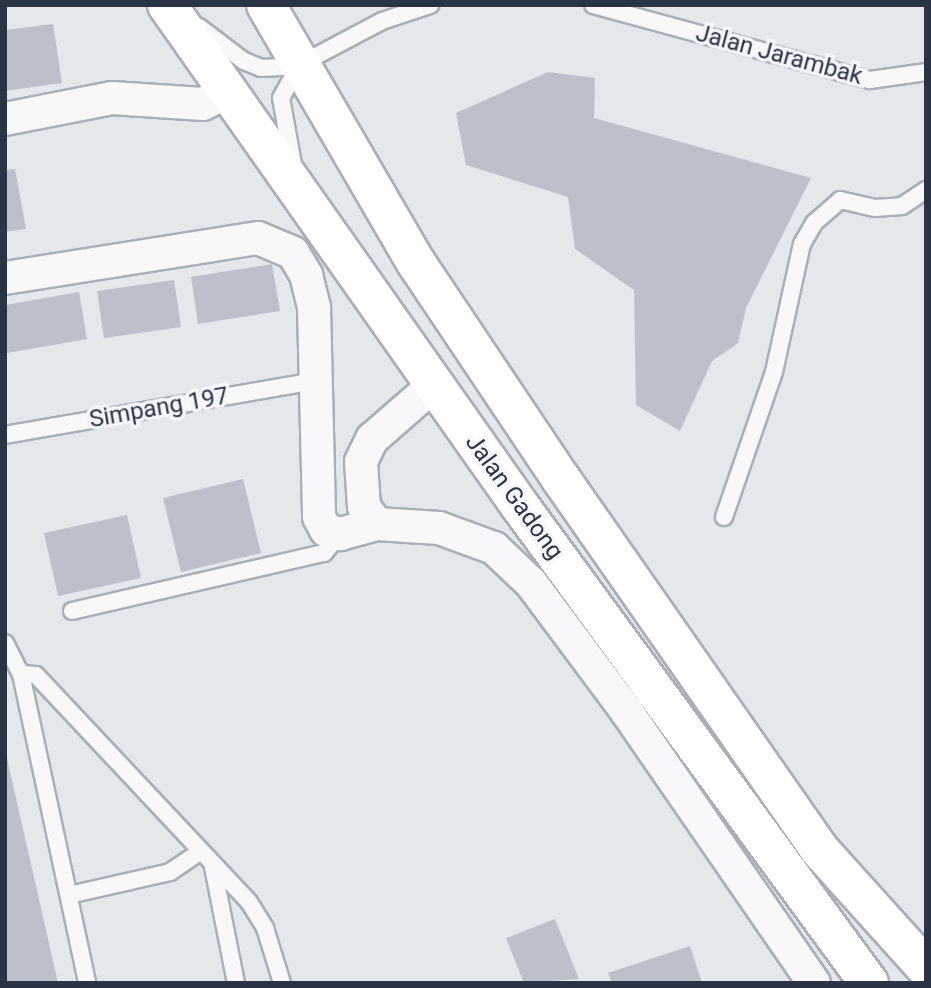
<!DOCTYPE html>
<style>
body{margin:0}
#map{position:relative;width:931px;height:988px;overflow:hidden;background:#e4e7ec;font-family:Roboto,sans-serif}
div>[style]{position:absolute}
.building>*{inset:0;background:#bbc0ca}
.roads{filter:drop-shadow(2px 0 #a9aeb7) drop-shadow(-2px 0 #a9aeb7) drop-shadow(0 2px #a9aeb7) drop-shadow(0 -2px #a9aeb7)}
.service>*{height:16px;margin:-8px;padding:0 8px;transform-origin:8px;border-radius:8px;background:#f7f8fa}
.minor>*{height:32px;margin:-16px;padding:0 16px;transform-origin:16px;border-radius:16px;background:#f7f8fa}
.primary>*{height:38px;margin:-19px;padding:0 19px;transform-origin:19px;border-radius:19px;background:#fff}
span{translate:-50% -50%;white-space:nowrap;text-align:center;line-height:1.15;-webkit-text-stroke:7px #f4f6f9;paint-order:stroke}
.street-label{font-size:24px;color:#2b3445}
.frame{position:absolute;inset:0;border:7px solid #2b3445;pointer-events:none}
</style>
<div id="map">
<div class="building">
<div style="clip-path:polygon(53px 24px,62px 83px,5px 91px,5px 30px)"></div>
<div style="clip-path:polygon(548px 72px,595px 78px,594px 118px,811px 178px,746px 308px,738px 343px,712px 361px,680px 431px,636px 405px,634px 290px,575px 249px,568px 197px,466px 165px,456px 113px)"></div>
<div style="clip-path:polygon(15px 169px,26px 229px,5px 232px,5px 170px)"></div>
<div style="clip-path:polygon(272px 264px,280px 311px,198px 324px,191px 277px)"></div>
<div style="clip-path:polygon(174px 280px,181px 327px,104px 338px,97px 291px)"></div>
<div style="clip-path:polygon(79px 292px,87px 339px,7px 353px,5px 305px)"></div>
<div style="clip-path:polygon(243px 479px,261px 553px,181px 572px,163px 498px)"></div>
<div style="clip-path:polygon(127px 515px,141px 578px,58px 596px,44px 533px)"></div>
<div style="clip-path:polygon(5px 754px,6px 754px,58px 983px,5px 983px)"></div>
<div style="clip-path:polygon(555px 919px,579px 979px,524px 983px,506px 938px)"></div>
<div style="clip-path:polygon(690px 946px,702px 983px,612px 983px,608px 973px)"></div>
</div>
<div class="roads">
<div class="service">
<div style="left:593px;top:5px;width:287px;rotate:15.2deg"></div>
<div style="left:870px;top:80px;width:57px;rotate:-8.1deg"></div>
<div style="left:199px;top:27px;width:56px;rotate:37.1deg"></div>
<div style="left:244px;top:61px;width:18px;rotate:22deg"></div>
<div style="left:261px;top:68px;width:20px;rotate:-3deg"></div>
<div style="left:281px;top:67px;width:18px;rotate:-6deg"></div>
<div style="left:299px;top:65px;width:94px;rotate:-27.9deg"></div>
<div style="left:382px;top:21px;width:51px;rotate:-18.4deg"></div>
<div style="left:293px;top:164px;width:67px;rotate:-100.3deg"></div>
<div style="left:281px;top:98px;width:38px;rotate:-61deg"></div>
<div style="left:5px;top:435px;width:313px;rotate:-9.9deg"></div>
<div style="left:724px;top:517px;width:153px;rotate:-71deg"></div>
<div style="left:774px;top:372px;width:131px;rotate:-77.7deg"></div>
<div style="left:802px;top:244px;width:24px;rotate:-60deg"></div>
<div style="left:814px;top:223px;width:35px;rotate:-41deg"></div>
<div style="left:840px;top:200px;width:36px;rotate:13deg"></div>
<div style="left:875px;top:208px;width:27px;rotate:-4deg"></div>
<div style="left:902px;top:206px;width:29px;rotate:-34deg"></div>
<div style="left:72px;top:611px;width:259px;rotate:-13deg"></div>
<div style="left:324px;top:553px;width:25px;rotate:-50deg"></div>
<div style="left:5px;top:643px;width:35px;rotate:63deg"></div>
<div style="left:21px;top:674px;width:316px;rotate:77.9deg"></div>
<div style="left:21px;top:674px;width:15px;rotate:4deg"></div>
<div style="left:36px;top:675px;width:311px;rotate:46.8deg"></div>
<div style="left:249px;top:902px;width:31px;rotate:58deg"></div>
<div style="left:265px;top:928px;width:58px;rotate:72.8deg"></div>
<div style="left:213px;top:867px;width:118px;rotate:78.8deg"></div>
<div style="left:69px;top:895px;width:104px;rotate:-12.8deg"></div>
<div style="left:170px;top:872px;width:36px;rotate:-34deg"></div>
</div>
<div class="minor">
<div style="left:5px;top:119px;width:109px;rotate:-11.1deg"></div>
<div style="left:112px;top:98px;width:91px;rotate:3.8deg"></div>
<div style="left:203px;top:104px;width:27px;rotate:-27deg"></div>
<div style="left:5px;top:278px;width:256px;rotate:-9deg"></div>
<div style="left:258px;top:238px;width:38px;rotate:23deg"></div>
<div style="left:293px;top:253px;width:26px;rotate:59deg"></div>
<div style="left:306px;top:275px;width:34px;rotate:76deg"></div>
<div style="left:314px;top:308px;width:209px;rotate:88.6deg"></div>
<div style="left:319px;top:517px;width:15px;rotate:62deg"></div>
<div style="left:326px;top:530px;width:15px;rotate:16deg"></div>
<div style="left:340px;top:534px;width:38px;rotate:-15deg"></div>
<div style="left:434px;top:385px;width:82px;rotate:138.9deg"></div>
<div style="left:372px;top:439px;width:25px;rotate:116deg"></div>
<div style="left:361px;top:462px;width:45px;rotate:86.2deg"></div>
<div style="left:364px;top:507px;width:21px;rotate:53deg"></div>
<div style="left:377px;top:524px;width:62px;rotate:3.7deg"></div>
<div style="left:439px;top:528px;width:59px;rotate:20deg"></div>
<div style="left:494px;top:548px;width:51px;rotate:43.4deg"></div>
<div style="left:531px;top:583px;width:161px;rotate:53.3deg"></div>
<div style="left:627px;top:712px;width:329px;rotate:55.4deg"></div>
</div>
<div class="primary">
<div style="left:167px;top:5px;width:613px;rotate:54.83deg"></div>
<div style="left:520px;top:506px;width:591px;rotate:53.81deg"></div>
<div style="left:266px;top:5px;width:300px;rotate:59.8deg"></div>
<div style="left:417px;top:264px;width:259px;rotate:56.2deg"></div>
<div style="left:561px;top:479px;width:451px;rotate:55.1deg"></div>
<div style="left:819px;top:849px;width:160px;rotate:48deg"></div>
</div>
</div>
<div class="street-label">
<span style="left:779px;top:55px;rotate:15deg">Jalan Jarambak</span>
<span style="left:159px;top:408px;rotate:-10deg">Simpang 197</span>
<span style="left:514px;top:497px;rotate:54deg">Jalan Gadong</span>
</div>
<div class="frame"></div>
</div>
